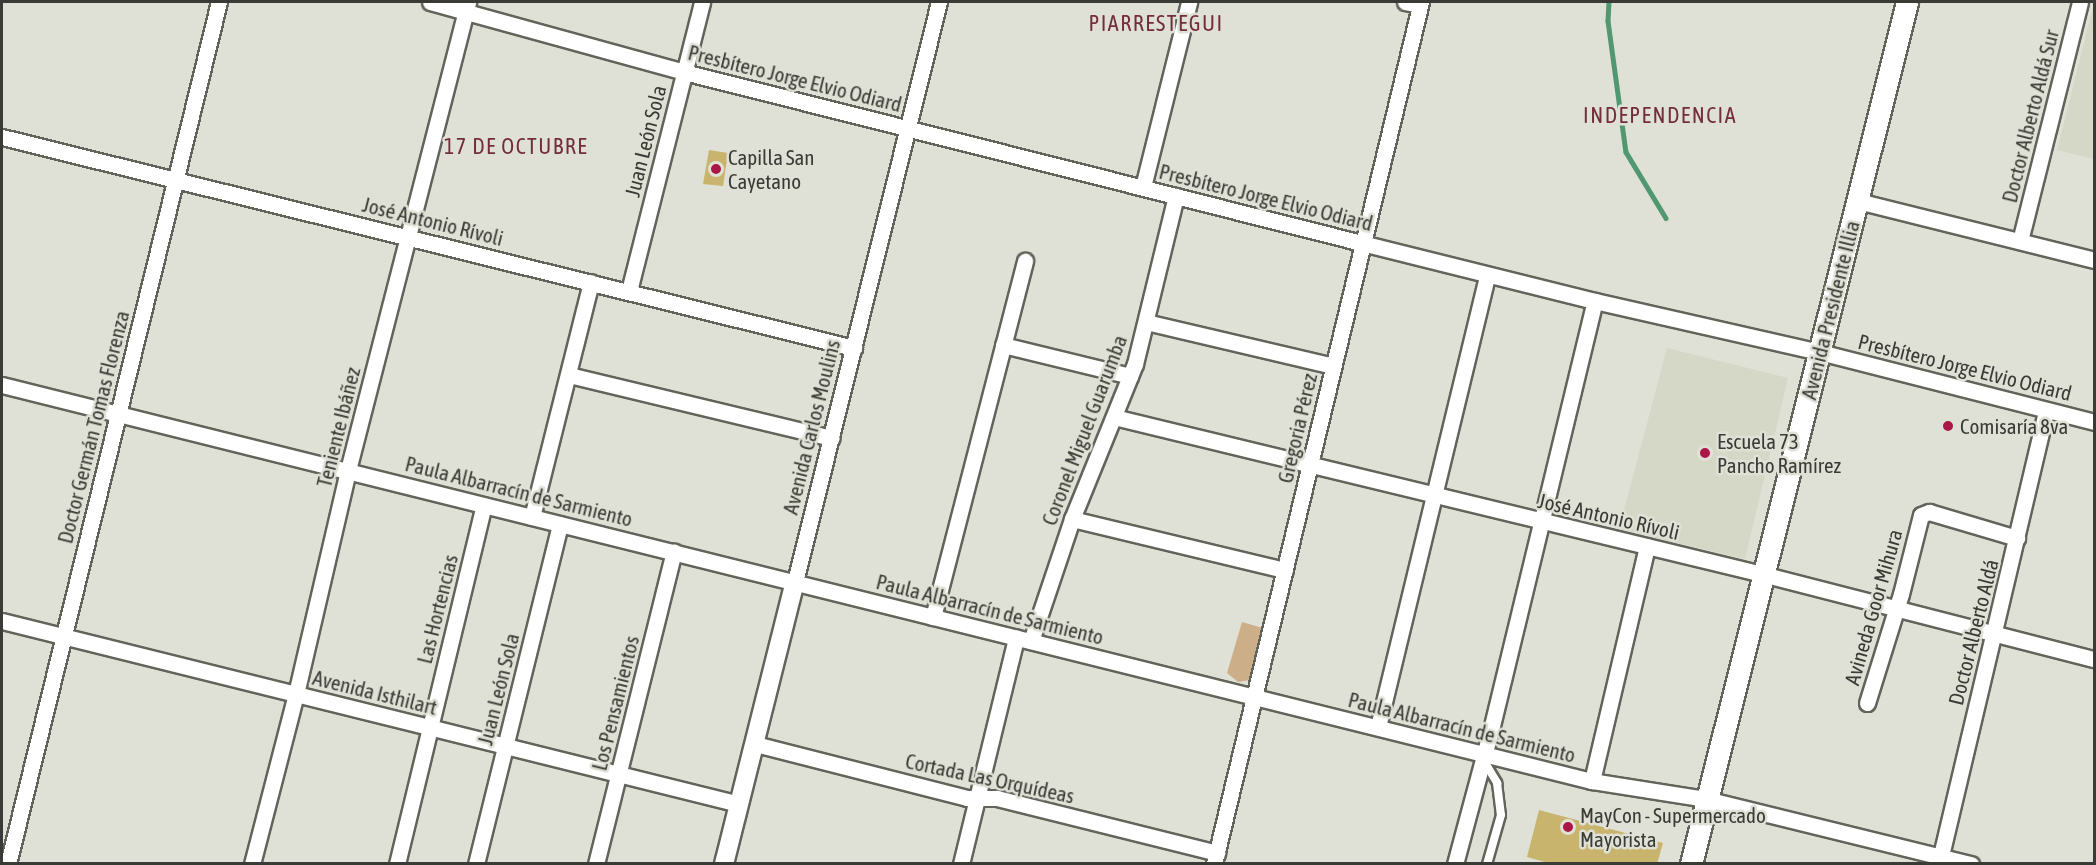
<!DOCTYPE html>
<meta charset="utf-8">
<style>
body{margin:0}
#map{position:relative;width:2096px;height:865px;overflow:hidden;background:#dfe1d6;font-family:"Asap Condensed",sans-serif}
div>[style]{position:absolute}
.built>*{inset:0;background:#d5d8c6}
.green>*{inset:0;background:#ccaf89}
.stream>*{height:4.5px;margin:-2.25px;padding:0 2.25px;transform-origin:2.25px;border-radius:2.25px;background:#519870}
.building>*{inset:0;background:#c9b46d}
.roads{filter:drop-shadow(2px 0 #62645b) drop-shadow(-2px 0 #62645b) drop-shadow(0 2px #62645b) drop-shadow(0 -2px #62645b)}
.service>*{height:8px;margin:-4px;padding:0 4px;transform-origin:4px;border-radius:4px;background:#fff}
.minor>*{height:15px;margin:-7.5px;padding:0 7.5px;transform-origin:7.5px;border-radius:7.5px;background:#fff}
.tertiary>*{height:18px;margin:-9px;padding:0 9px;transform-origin:9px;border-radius:9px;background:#fff}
.secondary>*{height:21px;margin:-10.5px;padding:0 10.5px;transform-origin:10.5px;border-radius:10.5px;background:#fff}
.dots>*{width:16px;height:16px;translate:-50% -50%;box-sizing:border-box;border:3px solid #dfe1d6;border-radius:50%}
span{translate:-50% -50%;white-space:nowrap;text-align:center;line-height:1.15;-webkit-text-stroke:5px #dfe1d6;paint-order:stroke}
.street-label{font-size:21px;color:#3a3b36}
.poi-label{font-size:21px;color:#3a3b36}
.left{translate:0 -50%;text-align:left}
.neighbourhood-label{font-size:22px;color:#732d3b;letter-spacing:1.5px}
.frame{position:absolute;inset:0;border:3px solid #3a3b36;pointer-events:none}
</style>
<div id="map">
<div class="built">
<div style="clip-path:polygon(2094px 3px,2094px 159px,2057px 150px)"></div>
<div style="clip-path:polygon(1667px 348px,1788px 378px,1745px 559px,1619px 529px)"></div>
</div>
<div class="green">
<div style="clip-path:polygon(1242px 622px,1266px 629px,1250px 680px,1238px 682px,1227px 673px)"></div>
</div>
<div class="stream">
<div style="left:1609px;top:2px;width:19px;rotate:93deg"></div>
<div style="left:1608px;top:21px;width:132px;rotate:82.2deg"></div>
<div style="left:1626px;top:152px;width:77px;rotate:58.8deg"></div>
</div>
<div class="building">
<div style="clip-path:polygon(709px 150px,728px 153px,723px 186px,703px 184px)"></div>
<div style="clip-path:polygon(1539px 810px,1663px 843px,1657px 864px,1552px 864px,1527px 857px)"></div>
</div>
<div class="roads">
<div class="service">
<div style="left:1484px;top:761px;width:26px;rotate:59deg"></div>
<div style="left:1497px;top:783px;width:32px;rotate:83deg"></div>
<div style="left:1501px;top:815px;width:51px;rotate:105.9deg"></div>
</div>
<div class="minor">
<div style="left:430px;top:2px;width:263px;rotate:15.4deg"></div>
<div style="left:684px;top:72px;width:699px;rotate:14.16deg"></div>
<div style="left:1362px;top:243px;width:240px;rotate:14deg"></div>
<div style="left:1595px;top:301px;width:231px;rotate:12.8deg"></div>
<div style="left:1820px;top:352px;width:283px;rotate:14.3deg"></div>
<div style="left:1405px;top:2px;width:15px;rotate:11deg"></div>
<div style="left:2px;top:137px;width:878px;rotate:13.91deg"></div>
<div style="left:1143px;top:187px;width:191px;rotate:-76deg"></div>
<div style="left:1858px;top:201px;width:243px;rotate:14deg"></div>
<div style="left:2020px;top:241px;width:246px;rotate:-75.9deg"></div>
<div style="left:629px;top:291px;width:298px;rotate:-75.8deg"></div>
<div style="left:1146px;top:322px;width:192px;rotate:13.2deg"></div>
<div style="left:1003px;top:345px;width:131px;rotate:13.7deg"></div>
<div style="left:569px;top:375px;width:270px;rotate:13.5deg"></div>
<div style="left:2px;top:385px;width:1639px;rotate:13.99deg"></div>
<div style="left:1592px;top:781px;width:115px;rotate:9deg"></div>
<div style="left:1706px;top:799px;width:273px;rotate:13.8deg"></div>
<div style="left:1114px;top:417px;width:667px;rotate:13.62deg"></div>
<div style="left:1762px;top:574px;width:343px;rotate:14.4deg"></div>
<div style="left:532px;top:517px;width:242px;rotate:-75.9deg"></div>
<div style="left:1072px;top:519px;width:219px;rotate:13.5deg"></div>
<div style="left:795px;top:582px;width:598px;rotate:-76.06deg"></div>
<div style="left:933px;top:617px;width:368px;rotate:-75.5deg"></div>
<div style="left:2px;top:621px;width:759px;rotate:13.94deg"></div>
<div style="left:1031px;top:641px;width:129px;rotate:-71.4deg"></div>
<div style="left:1072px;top:519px;width:167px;rotate:-67.9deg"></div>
<div style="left:1135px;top:364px;width:173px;rotate:-76.3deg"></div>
<div style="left:1867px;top:703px;width:114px;rotate:-72.7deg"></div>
<div style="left:1901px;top:594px;width:81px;rotate:-75.8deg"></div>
<div style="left:1921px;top:515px;width:9px;rotate:-21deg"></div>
<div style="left:1929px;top:512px;width:92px;rotate:16.5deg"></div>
<div style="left:1378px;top:727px;width:465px;rotate:-76.4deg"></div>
<div style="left:755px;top:744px;width:219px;rotate:14.3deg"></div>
<div style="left:967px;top:798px;width:30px"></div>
<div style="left:997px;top:798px;width:227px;rotate:14deg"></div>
<div style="left:1592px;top:781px;width:241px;rotate:-76.8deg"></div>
<div style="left:8px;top:864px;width:887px;rotate:-76.25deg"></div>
<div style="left:252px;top:864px;width:176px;rotate:-75.5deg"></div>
<div style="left:296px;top:694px;width:230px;rotate:-76.9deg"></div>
<div style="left:348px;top:470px;width:483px;rotate:-75.6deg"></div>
<div style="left:397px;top:864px;width:369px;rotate:-76.4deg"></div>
<div style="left:476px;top:864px;width:350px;rotate:-76.1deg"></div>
<div style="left:596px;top:864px;width:322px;rotate:-76deg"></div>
<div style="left:961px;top:864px;width:233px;rotate:-76.3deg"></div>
<div style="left:1214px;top:864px;width:887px;rotate:-76.5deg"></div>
<div style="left:1455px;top:864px;width:139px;rotate:-75deg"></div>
<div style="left:1491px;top:730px;width:441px;rotate:-76.4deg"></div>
<div style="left:1939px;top:864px;width:466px;rotate:-76.7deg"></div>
</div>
<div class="tertiary">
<div style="left:724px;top:864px;width:291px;rotate:-75.9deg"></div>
</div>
<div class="secondary">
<div style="left:1691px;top:864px;width:889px;rotate:-75.93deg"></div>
</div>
</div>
<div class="dots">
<div style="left:716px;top:169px;background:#aa1646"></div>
<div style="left:1948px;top:426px;background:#aa1646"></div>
<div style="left:1705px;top:453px;background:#aa1646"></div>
<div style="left:1568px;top:827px;background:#aa1646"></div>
</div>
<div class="street-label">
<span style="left:795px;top:78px;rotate:14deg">Presbítero Jorge Elvio Odiard</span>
<span style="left:2030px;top:116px;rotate:-76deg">Doctor Alberto Aldá Sur</span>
<span style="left:645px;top:141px;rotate:-76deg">Juan León Sola</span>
<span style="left:1266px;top:197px;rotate:14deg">Presbítero Jorge Elvio Odiard</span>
<span style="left:433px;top:221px;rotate:14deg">José Antonio Rívoli</span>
<span style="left:1830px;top:310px;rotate:-76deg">Avenida Presidente Illia</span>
<span style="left:1965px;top:367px;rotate:14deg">Presbítero Jorge Elvio Odiard</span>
<span style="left:93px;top:427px;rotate:-76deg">Doctor Germán Tomas Florenza</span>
<span style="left:338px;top:427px;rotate:-76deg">Teniente Ibáñez</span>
<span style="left:811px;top:427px;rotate:-76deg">Avenida Carlos Moulins</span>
<span style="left:1297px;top:428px;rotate:-77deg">Gregoria Pérez</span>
<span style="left:1084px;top:430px;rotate:-69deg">Coronel Miguel Guarumba</span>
<span style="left:519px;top:491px;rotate:14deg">Paula Albarracín de Sarmiento</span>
<span style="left:1609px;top:516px;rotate:13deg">José Antonio Rívoli</span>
<span style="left:1873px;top:607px;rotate:-74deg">Avineda Goor Mihura</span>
<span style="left:437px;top:609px;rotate:-76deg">Las Hortencias</span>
<span style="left:990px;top:609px;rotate:14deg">Paula Albarracín de Sarmiento</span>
<span style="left:1973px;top:632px;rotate:-76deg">Doctor Alberto Aldá</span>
<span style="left:498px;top:689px;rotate:-76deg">Juan León Sola</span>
<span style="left:375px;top:692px;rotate:14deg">Avenida Isthilart</span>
<span style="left:615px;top:703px;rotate:-76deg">Los Pensamientos</span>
<span style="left:1462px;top:727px;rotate:14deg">Paula Albarracín de Sarmiento</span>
<span style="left:990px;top:778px;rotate:12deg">Cortada Las Orquídeas</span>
</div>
<div class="poi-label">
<span class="left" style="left:728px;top:169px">Capilla San<br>Cayetano</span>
<span class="left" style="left:1960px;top:426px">Comisaría 8va</span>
<span class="left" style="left:1717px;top:453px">Escuela 73<br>Pancho Ramírez</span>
<span class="left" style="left:1580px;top:827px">MayCon - Supermercado<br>Mayorista</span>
</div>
<div class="neighbourhood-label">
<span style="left:1156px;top:24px">PIARRESTEGUI</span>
<span style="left:1660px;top:116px">INDEPENDENCIA</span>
<span style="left:516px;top:147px">17 DE OCTUBRE</span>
</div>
<div class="frame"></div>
</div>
